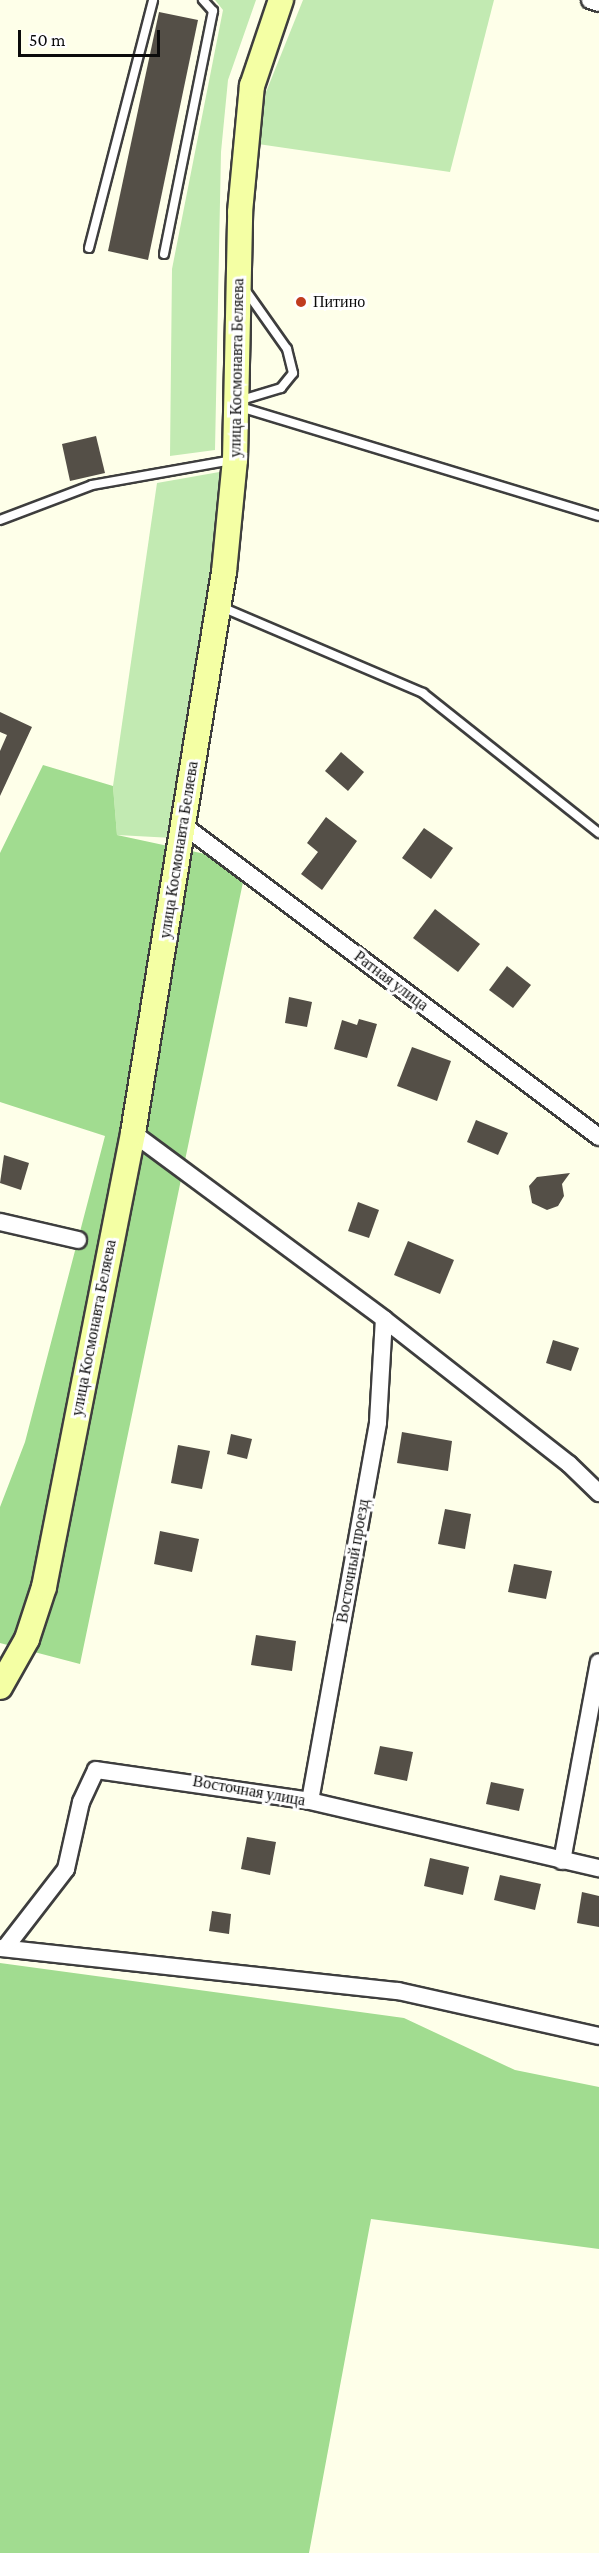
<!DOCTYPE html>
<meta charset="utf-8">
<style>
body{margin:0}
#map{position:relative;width:599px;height:2553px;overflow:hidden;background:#feffe9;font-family:"Crimson Pro",serif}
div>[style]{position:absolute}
.green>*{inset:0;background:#c2eab2}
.forest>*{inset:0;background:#a1dc90}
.building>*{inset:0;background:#544f47}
.roads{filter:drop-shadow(2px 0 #3e3e3e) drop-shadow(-2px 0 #3e3e3e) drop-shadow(0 2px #3e3e3e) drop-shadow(0 -2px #3e3e3e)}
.lane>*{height:8px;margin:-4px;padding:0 4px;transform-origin:4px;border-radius:4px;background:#fff}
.street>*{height:16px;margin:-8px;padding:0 8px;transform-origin:8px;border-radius:8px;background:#fff}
.secondary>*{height:24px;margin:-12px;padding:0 12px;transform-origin:12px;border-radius:12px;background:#f4ffa4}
.dots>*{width:16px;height:16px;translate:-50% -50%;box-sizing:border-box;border:3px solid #fff;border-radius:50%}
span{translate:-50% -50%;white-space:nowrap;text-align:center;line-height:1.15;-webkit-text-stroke:6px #fff;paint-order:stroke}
.poi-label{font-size:16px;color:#0b0b0b}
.left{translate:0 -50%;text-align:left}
.street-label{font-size:16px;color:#0b0b0b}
.scale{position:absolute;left:18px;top:30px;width:142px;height:27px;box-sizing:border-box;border:3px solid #0b0b0b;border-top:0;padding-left:8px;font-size:18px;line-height:21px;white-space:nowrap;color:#0b0b0b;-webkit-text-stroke:4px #fff;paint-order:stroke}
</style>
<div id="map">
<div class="green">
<div style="clip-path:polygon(215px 0,256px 0,228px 80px,221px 152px,215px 450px,170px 456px,172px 269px,223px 10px)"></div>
<div style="clip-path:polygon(303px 0,494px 0,450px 172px,258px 144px,266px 92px)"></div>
<div style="clip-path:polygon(225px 471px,173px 838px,117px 835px,113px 786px,157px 483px)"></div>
</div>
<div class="forest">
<div style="clip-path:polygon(43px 765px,113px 786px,117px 835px,247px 863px,80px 1664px,0 1643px,0 1507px,25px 1442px,105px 1136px,0 1102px,0 853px)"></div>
<div style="clip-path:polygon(0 1963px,404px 2018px,515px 2070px,599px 2087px,599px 2249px,371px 2219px,309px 2553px,0 2553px)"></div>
</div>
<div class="building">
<div style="clip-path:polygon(159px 12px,198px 20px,148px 260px,108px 251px)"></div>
<div style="clip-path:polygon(96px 436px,105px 473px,70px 481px,62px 444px)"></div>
<div style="clip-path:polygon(0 712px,32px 727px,0 796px,0 751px,7px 735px,0 732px)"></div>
<div style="clip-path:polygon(341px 752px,364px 772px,348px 791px,325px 771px)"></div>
<div style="clip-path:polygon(326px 817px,357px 841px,322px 890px,301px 874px,318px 852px,307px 843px)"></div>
<div style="clip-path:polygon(424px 828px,453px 848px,431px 879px,402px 858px)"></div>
<div style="clip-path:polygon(435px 909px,480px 944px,458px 972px,413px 938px)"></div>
<div style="clip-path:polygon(507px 966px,531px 985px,513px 1008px,489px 990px)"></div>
<div style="clip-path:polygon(289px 997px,312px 1002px,307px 1027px,285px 1023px)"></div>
<div style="clip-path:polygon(359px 1019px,377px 1024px,367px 1058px,334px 1049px,342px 1020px,357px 1025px)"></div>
<div style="clip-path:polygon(412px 1047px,451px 1061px,437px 1101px,397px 1086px)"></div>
<div style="clip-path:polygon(476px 1120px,508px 1133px,498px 1155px,467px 1142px)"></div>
<div style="clip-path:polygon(4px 1155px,29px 1163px,21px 1190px,0 1183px)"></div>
<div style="clip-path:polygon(570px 1173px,562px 1184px,564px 1196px,558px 1206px,547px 1210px,532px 1203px,529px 1186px,537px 1177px)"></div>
<div style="clip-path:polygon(358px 1202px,379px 1210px,369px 1238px,348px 1231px)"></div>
<div style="clip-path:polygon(408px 1241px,454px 1260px,440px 1294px,394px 1275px)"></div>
<div style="clip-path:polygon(553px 1340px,579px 1348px,571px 1371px,546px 1363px)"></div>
<div style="clip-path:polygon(402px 1432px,452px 1441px,448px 1471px,397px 1463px)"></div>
<div style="clip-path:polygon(231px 1434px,252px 1439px,247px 1459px,227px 1454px)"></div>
<div style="clip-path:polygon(178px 1445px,210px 1451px,202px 1489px,171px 1483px)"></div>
<div style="clip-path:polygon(445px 1509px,471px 1514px,465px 1549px,438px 1544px)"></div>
<div style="clip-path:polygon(160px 1531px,199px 1539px,192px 1572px,154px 1564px)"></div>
<div style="clip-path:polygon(514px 1564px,552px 1571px,546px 1599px,508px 1592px)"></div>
<div style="clip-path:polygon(256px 1635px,296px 1641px,292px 1671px,251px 1665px)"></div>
<div style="clip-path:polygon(380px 1746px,413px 1752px,407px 1781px,374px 1774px)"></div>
<div style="clip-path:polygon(491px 1782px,524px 1789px,519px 1811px,486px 1804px)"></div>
<div style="clip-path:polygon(247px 1837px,276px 1842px,270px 1875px,241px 1869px)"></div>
<div style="clip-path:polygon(430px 1858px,469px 1867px,463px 1895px,424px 1886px)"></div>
<div style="clip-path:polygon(500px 1875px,541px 1884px,535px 1910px,494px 1900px)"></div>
<div style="clip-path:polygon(582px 1892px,599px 1896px,599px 1927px,577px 1923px)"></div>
<div style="clip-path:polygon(212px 1911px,231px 1914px,229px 1934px,209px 1931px)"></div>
</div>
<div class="roads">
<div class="lane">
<div style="left:89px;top:248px;width:256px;rotate:-75.5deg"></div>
<div style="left:164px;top:254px;width:248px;rotate:-78.6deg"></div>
<div style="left:213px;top:11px;width:15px;rotate:-132deg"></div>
<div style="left:238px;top:401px;width:45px;rotate:-16.8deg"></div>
<div style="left:281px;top:388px;width:19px;rotate:-51deg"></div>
<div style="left:293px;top:373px;width:25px;rotate:-104deg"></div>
<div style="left:287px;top:349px;width:75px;rotate:-125.2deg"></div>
<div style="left:237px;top:406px;width:378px;rotate:16.9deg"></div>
<div style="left:0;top:520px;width:98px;rotate:-20.8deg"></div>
<div style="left:92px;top:485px;width:142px;rotate:-10.1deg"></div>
<div style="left:219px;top:606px;width:222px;rotate:23.1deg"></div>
<div style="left:423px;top:693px;width:225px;rotate:38.5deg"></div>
</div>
<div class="street">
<div style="left:590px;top:0;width:9px;rotate:18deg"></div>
<div style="left:183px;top:825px;width:520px;rotate:36.87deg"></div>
<div style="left:133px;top:1133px;width:312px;rotate:36.5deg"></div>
<div style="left:384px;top:1319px;width:235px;rotate:38.1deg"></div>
<div style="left:569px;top:1464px;width:42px;rotate:44deg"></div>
<div style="left:0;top:1222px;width:80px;rotate:13deg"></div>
<div style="left:310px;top:1801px;width:385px;rotate:-79.8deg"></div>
<div style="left:378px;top:1422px;width:103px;rotate:-86.7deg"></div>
<div style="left:562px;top:1861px;width:202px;rotate:-79.5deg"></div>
<div style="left:0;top:1948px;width:400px;rotate:6.2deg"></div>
<div style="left:398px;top:1991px;width:206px;rotate:12.6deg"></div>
<div style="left:5px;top:1948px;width:100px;rotate:-52.3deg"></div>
<div style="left:66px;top:1869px;width:69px;rotate:-77.4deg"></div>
<div style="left:81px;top:1802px;width:35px;rotate:-65deg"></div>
<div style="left:96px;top:1770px;width:216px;rotate:8.2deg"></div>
<div style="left:310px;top:1801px;width:297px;rotate:13.1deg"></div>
</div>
<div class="secondary">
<div style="left:0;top:1687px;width:55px;rotate:-60.6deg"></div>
<div style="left:27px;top:1639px;width:55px;rotate:-71.9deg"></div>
<div style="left:44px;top:1587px;width:463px;rotate:-78.9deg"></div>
<div style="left:133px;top:1133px;width:568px;rotate:-80.79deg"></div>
<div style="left:224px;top:572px;width:113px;rotate:-84.4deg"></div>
<div style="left:235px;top:460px;width:248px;rotate:-88.8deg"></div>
<div style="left:240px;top:212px;width:127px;rotate:-84.6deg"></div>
<div style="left:252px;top:86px;width:91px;rotate:-71.4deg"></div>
</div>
</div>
<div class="dots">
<div style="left:301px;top:302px;background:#c03c1e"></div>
</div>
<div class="poi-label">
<span class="left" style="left:313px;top:302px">Питино</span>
</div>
<div class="street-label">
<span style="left:237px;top:368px;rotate:-89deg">улица Космонавта Беляева</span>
<span style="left:179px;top:850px;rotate:-81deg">улица Космонавта Беляева</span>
<span style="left:391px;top:981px;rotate:37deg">Ратная улица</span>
<span style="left:94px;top:1328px;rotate:-79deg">улица Космонавта Беляева</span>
<span style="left:353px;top:1561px;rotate:-80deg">Восточный проезд</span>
<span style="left:249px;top:1791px;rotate:10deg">Восточная улица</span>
</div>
<div class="scale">50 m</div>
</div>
